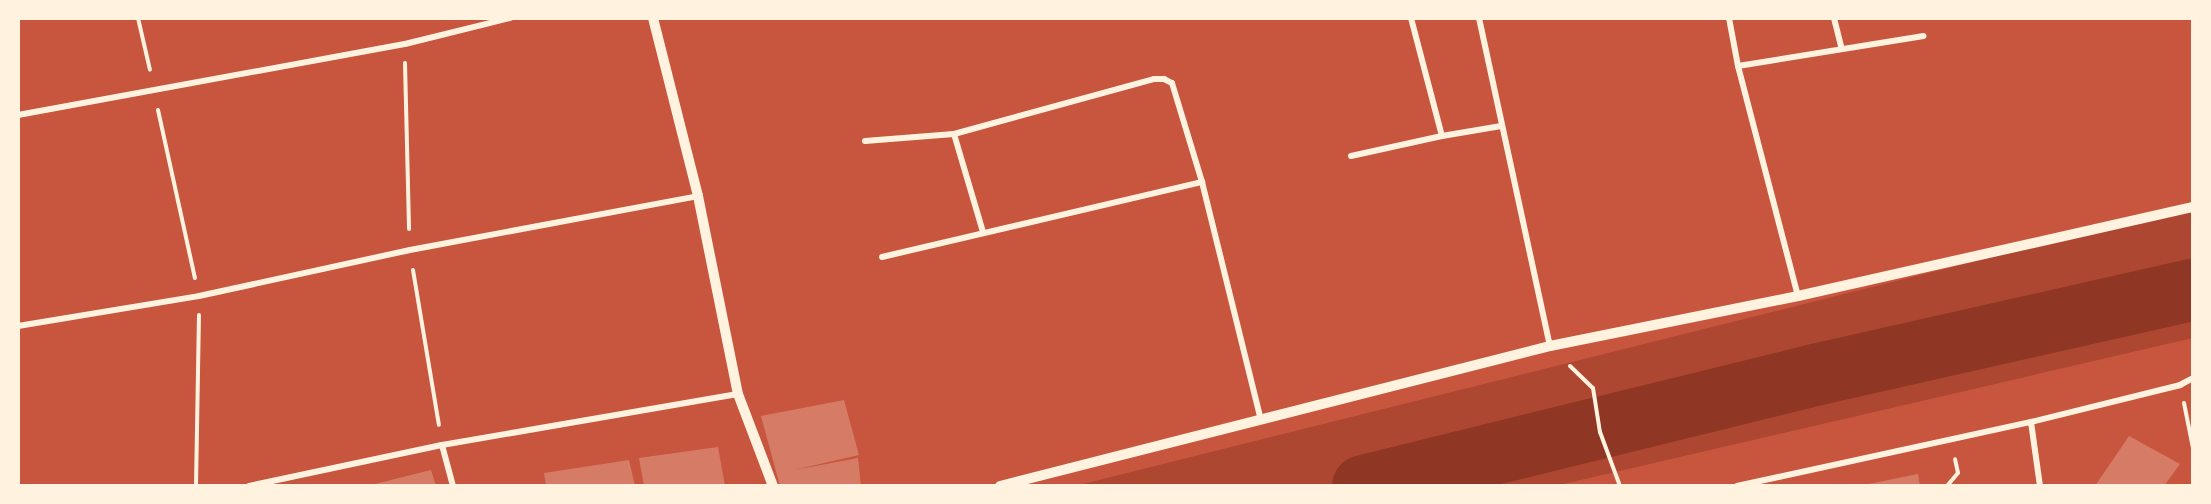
<!DOCTYPE html>
<style>
body{margin:0}
#map{position:relative;width:2211px;height:504px;overflow:hidden;background:#c8553d;font-family:"Noto Sans",sans-serif}
div>[style]{position:absolute}
.green>*{inset:0;background:#ae4732}
.river>*{height:62px;margin:-31px;padding:0 31px;transform-origin:31px;border-radius:31px;background:#8f3625}
.building>*{inset:0;background:#d67c66}
.path>*{height:4px;margin:-2px;padding:0 2px;transform-origin:2px;border-radius:2px;background:#fff3e0}
.minor>*{height:6px;margin:-3px;padding:0 3px;transform-origin:3px;border-radius:3px;background:#fff3e0}
.tertiary>*{height:10px;margin:-5px;padding:0 5px;transform-origin:5px;border-radius:5px;background:#fff3e0}
span{translate:-50% -50%;white-space:nowrap;text-align:center;line-height:1.15;-webkit-text-stroke:6px #fff3e0;paint-order:stroke}
.frame{position:absolute;inset:0;border:20px solid #fff3e0;pointer-events:none}
</style>
<div id="map">
<div class="green">
<div style="clip-path:polygon(2193px 207px,2193px 338px,1555px 486px,1075px 486px)"></div>
</div>
<div class="river">
<div style="left:1363px;top:486px;width:470px;rotate:-13.8deg"></div>
<div style="left:1819px;top:374px;width:383px;rotate:-12.7deg"></div>
</div>
<div class="building">
<div style="clip-path:polygon(844px 400px,859px 455px,794px 470px,858px 458px,861px 486px,780px 486px,761px 416px)"></div>
<div style="clip-path:polygon(2129px 436px,2180px 464px,2164px 486px,2095px 486px)"></div>
<div style="clip-path:polygon(718px 447px,725px 486px,644px 486px,639px 458px)"></div>
<div style="clip-path:polygon(629px 460px,635px 486px,546px 486px,544px 473px)"></div>
<div style="clip-path:polygon(431px 470px,436px 486px,371px 486px,371px 485px)"></div>
<div style="clip-path:polygon(1918px 474px,1920px 486px,1864px 486px,1864px 485px)"></div>
</div>
<div class="path">
<div style="left:138px;top:18px;width:53px;rotate:77deg"></div>
<div style="left:405px;top:63px;width:166px;rotate:88.6deg"></div>
<div style="left:158px;top:110px;width:172px;rotate:77.6deg"></div>
<div style="left:413px;top:270px;width:157px;rotate:80.5deg"></div>
<div style="left:1570px;top:366px;width:32px;rotate:44deg"></div>
<div style="left:1593px;top:388px;width:45px;rotate:81deg"></div>
<div style="left:1600px;top:432px;width:58px;rotate:69.7deg"></div>
<div style="left:2184px;top:403px;width:46px;rotate:78.7deg"></div>
<div style="left:196px;top:486px;width:171px;rotate:-89deg"></div>
<div style="left:1947px;top:486px;width:17px;rotate:-50deg"></div>
<div style="left:1958px;top:473px;width:14px;rotate:-102deg"></div>
</div>
<div class="minor">
<div style="left:1411px;top:18px;width:122px;rotate:75.3deg"></div>
<div style="left:1479px;top:18px;width:336px;rotate:77.8deg"></div>
<div style="left:1729px;top:18px;width:49px;rotate:79.4deg"></div>
<div style="left:1738px;top:66px;width:238px;rotate:75.4deg"></div>
<div style="left:1834px;top:18px;width:32px;rotate:76deg"></div>
<div style="left:1738px;top:66px;width:188px;rotate:-9.2deg"></div>
<div style="left:18px;top:115px;width:393px;rotate:-10.4deg"></div>
<div style="left:405px;top:44px;width:108px;rotate:-13.9deg"></div>
<div style="left:954px;top:134px;width:102px;rotate:73.5deg"></div>
<div style="left:865px;top:141px;width:89px;rotate:-4.5deg"></div>
<div style="left:954px;top:134px;width:207px;rotate:-15.4deg"></div>
<div style="left:1154px;top:79px;width:10px"></div>
<div style="left:1164px;top:79px;width:9px;rotate:27deg"></div>
<div style="left:1172px;top:83px;width:103px;rotate:73.1deg"></div>
<div style="left:1202px;top:182px;width:245px;rotate:76.1deg"></div>
<div style="left:1351px;top:156px;width:93px;rotate:-12.4deg"></div>
<div style="left:1442px;top:136px;width:60px;rotate:-9.6deg"></div>
<div style="left:882px;top:257px;width:329px;rotate:-13.2deg"></div>
<div style="left:18px;top:326px;width:183px;rotate:-9.4deg"></div>
<div style="left:199px;top:296px;width:216px;rotate:-12.3deg"></div>
<div style="left:410px;top:250px;width:293px;rotate:-10.6deg"></div>
<div style="left:2031px;top:422px;width:65px;rotate:82deg"></div>
<div style="left:442px;top:445px;width:42px;rotate:75deg"></div>
<div style="left:249px;top:486px;width:197px;rotate:-12deg"></div>
<div style="left:442px;top:445px;width:300px;rotate:-9.8deg"></div>
<div style="left:1737px;top:486px;width:301px;rotate:-12.3deg"></div>
<div style="left:2031px;top:422px;width:154px;rotate:-13.9deg"></div>
<div style="left:2180px;top:385px;width:15px;rotate:-28deg"></div>
</div>
<div class="tertiary">
<div style="left:653px;top:18px;width:184px;rotate:75.8deg"></div>
<div style="left:698px;top:196px;width:202px;rotate:78.6deg"></div>
<div style="left:738px;top:394px;width:98px;rotate:69.2deg"></div>
<div style="left:1000px;top:486px;width:568px;rotate:-14.28deg"></div>
<div style="left:1550px;top:346px;width:253px;rotate:-11.4deg"></div>
<div style="left:1798px;top:296px;width:405px;rotate:-12.7deg"></div>
</div>
<div class="frame"></div>
</div>
